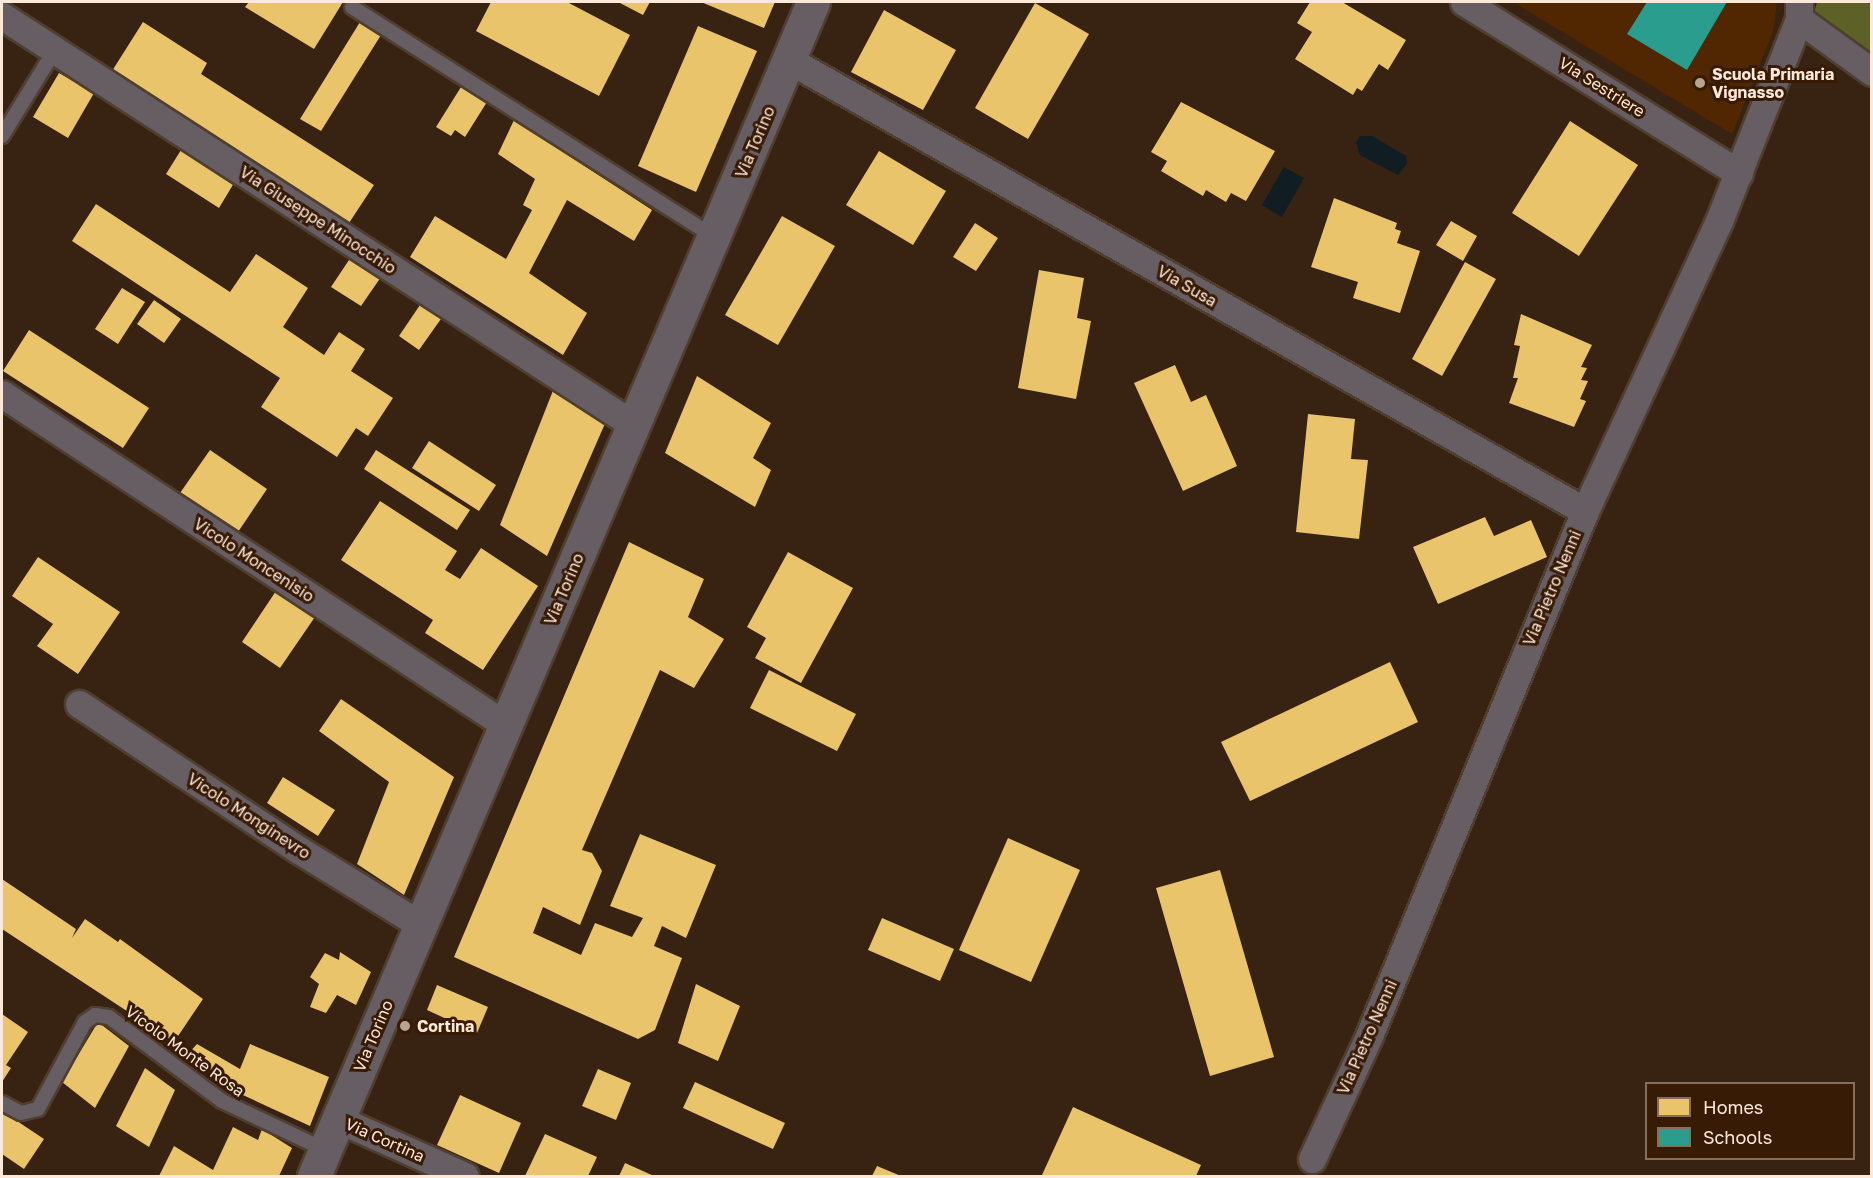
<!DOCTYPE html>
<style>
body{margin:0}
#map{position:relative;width:1873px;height:1178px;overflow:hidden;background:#382211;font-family:"Golos Text",sans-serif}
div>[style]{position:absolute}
.built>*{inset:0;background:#512702}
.forest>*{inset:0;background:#5d6027}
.water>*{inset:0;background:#101d23}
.homes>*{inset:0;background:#e9c46a}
.schools>*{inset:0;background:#2a9d8f}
.roads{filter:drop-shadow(2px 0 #503f31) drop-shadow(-2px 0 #503f31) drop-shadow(0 2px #503f31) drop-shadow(0 -2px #503f31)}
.service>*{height:14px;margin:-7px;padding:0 7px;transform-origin:7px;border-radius:7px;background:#665e63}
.minor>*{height:27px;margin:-13.5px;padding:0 13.5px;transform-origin:13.5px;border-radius:13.5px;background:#665e63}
.tertiary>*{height:33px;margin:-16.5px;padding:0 16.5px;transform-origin:16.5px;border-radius:16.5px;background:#665e63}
.dots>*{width:16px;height:16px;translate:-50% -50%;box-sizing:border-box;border:3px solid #381b04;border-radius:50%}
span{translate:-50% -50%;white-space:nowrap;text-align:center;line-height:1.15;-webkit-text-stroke:6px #381b04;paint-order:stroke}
.poi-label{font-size:16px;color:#fde8da;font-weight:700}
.left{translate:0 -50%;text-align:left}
.street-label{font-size:16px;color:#fde8da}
.frame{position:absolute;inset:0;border:3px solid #fde8da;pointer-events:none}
.legend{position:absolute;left:1645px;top:1082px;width:210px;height:78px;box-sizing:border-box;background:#381b04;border:2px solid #876d5a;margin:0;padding:8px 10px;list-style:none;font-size:18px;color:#fde8da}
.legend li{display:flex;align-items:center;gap:12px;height:30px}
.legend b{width:30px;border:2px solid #876d5a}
</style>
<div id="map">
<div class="built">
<div style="clip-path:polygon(1513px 2px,1777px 2px,1773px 32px,1732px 134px)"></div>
</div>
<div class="forest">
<div style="clip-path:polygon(1817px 2px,1871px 2px,1871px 61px,1813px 17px)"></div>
</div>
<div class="water">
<div style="clip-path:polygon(1360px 136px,1372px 136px,1406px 156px,1407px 163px,1398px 175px,1360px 155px,1356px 143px)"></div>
<div style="clip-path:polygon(1284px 167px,1304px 178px,1282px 217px,1262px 205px)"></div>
</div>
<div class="homes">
<div style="clip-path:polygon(249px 2px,343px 2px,314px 49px,245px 7px)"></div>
<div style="clip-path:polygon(491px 2px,567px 2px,630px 35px,599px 96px,476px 31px)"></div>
<div style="clip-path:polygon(618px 2px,650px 2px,643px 15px)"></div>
<div style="clip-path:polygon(701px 2px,775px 2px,764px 28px)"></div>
<div style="clip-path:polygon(1310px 2px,1342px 2px,1406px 40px,1388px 70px,1379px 64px,1362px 91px,1357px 88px,1353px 95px,1295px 59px,1312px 32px,1297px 23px)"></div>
<div style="clip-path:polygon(1035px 3px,1089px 34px,1028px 139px,975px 108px)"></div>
<div style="clip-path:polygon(884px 10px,956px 50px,923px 110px,851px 72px)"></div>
<div style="clip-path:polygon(143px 22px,207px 63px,201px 74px,374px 185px,349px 223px,112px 71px)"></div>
<div style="clip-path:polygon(360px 22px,381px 35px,321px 131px,300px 119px)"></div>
<div style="clip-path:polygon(698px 26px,757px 51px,696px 192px,638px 166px)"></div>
<div style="clip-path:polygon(59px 73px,94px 93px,68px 138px,33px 117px)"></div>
<div style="clip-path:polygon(461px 87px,487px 102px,465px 137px,455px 130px,451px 136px,436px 127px)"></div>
<div style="clip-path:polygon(1181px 102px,1275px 151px,1246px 201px,1231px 193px,1226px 202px,1206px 190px,1203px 196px,1161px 171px,1167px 161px,1151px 152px)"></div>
<div style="clip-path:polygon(514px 120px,652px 210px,634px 241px,567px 200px,529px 273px,587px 313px,563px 355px,410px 257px,435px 216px,506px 259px,532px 210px,523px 205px,535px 179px,498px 154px)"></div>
<div style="clip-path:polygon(1570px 121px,1638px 165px,1579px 256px,1512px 213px)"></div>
<div style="clip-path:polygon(181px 150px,234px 183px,219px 208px,166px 174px)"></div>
<div style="clip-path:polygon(879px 151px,946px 191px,913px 245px,846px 205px)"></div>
<div style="clip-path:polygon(1334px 198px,1397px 223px,1395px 229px,1401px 231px,1397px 243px,1420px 251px,1400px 313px,1353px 298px,1358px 282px,1311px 267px)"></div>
<div style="clip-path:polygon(96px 204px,230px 292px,256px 254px,308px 288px,283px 327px,324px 355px,339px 332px,365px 349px,351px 371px,393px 398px,368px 436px,356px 428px,337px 457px,261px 407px,280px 378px,72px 241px)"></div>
<div style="clip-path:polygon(782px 216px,835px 246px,778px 345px,725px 315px)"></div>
<div style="clip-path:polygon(1451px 221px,1477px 236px,1463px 261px,1436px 245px)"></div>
<div style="clip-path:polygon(975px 223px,998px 238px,976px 271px,953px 257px)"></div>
<div style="clip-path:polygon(351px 257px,381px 277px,361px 306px,331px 287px)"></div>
<div style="clip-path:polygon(1465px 262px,1496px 279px,1442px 376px,1412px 359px)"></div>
<div style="clip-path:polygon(1039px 270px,1084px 278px,1077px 318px,1091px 321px,1076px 399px,1018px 388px)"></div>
<div style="clip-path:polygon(122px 288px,145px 302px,118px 344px,95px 329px)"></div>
<div style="clip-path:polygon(154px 300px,181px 319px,164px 343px,137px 324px)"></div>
<div style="clip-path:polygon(422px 302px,443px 316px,419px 350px,399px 336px)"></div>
<div style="clip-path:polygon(1521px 314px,1592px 345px,1581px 367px,1587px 368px,1581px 380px,1588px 381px,1580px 399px,1586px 401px,1574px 427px,1509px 403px,1518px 378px,1513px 378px,1520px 346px,1514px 345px)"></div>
<div style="clip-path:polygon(29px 330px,149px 408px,123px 448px,3px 371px)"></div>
<div style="clip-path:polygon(1175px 365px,1191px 402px,1206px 395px,1237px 466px,1183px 491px,1134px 383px)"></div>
<div style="clip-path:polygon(697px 376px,771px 423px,753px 458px,771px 470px,755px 507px,665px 453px)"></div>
<div style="clip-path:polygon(554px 388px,607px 419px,547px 556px,500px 525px)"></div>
<div style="clip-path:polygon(1308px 414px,1355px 419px,1351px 459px,1368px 460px,1359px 539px,1296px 532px)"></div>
<div style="clip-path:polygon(429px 441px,496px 485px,479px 511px,412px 468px)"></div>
<div style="clip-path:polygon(210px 450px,267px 489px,238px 532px,180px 493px)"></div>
<div style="clip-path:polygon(376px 450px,470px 510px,457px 530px,364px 469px)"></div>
<div style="clip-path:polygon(380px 501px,457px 551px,445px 570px,460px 579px,481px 548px,538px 586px,483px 670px,425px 633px,433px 620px,341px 560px)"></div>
<div style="clip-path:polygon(1485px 517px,1494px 536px,1531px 520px,1547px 557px,1438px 604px,1413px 547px)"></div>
<div style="clip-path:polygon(629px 542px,704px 579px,688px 617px,724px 639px,694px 688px,660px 670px,582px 850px,592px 853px,602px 871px,580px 925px,543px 907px,533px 933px,581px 955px,595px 923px,632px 937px,643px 918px,610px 906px,640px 834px,716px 865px,686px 938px,662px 926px,654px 946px,682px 958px,655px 1030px,638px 1039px,454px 957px)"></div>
<div style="clip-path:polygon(788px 552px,853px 588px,801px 683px,755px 658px,766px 638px,747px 627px)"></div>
<div style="clip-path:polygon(38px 557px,120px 612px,78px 674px,37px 646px,53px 624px,12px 596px)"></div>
<div style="clip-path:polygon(278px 588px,317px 614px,280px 668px,242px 642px)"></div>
<div style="clip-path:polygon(1390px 662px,1418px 722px,1250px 801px,1221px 742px)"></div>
<div style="clip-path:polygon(769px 670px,856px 714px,837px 751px,750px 708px)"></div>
<div style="clip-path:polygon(341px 699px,454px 777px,404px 895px,357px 864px,389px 782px,319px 731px)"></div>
<div style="clip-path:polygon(283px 777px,335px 810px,318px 836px,267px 803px)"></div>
<div style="clip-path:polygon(1008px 838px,1080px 870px,1031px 982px,959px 950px)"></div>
<div style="clip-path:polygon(1220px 870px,1274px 1057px,1210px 1076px,1156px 888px)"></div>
<div style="clip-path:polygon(2px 879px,76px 929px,72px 938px,85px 919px,118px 942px,120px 939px,203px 999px,174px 1042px,2px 929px)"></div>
<div style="clip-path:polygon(882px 918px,954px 949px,940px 981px,868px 950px)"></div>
<div style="clip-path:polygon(340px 952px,371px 972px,356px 1005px,337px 995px,326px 1013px,310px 1007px,319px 984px,310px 977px,325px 953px,339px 960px)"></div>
<div style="clip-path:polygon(696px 984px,740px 1006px,718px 1061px,678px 1043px)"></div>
<div style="clip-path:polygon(437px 985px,488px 1007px,477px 1033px,427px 1010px)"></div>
<div style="clip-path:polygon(2px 1014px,28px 1032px,6px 1065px,11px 1068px,2px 1082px)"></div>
<div style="clip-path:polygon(98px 1022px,129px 1046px,95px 1108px,62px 1082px)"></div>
<div style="clip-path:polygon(197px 1044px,240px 1069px,250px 1044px,329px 1077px,310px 1126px,232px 1090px,234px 1084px,187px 1055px)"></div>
<div style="clip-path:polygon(145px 1068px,175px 1090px,149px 1147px,116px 1126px)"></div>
<div style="clip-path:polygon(598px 1069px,631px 1083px,616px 1120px,582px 1106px)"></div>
<div style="clip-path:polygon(695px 1082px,785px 1123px,773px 1149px,683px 1108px)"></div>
<div style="clip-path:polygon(460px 1095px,521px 1123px,499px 1173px,437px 1145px)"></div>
<div style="clip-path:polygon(1073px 1107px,1201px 1165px,1196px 1176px,1042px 1175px)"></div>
<div style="clip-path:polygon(2px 1111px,44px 1139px,24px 1169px,2px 1154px)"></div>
<div style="clip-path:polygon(233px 1127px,258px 1140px,262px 1129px,292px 1148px,279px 1176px,159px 1176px,174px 1146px,213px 1170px)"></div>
<div style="clip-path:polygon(545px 1134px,597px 1157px,588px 1176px,525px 1176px)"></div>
<div style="clip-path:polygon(625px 1163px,654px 1176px,619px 1176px)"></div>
<div style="clip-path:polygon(877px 1166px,901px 1176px,872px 1176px)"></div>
</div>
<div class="schools">
<div style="clip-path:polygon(1647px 2px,1727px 2px,1687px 70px,1627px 34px)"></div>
</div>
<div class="roads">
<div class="service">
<div style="left:352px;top:7px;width:430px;rotate:32.4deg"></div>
<div style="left:2px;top:136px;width:101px;rotate:-58.4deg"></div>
<div style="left:2px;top:1103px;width:21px;rotate:28deg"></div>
<div style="left:21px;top:1113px;width:17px;rotate:-13deg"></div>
<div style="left:38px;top:1109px;width:99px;rotate:-61.6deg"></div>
<div style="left:85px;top:1022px;width:12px;rotate:-35deg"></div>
<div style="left:95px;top:1015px;width:14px;rotate:8deg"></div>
<div style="left:109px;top:1017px;width:141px;rotate:36.6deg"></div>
<div style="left:222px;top:1101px;width:114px;rotate:25.4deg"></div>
</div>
<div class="minor">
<div style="left:1464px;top:2px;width:324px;rotate:31.9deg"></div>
<div style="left:2px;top:16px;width:753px;rotate:32.91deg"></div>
<div style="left:1799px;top:19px;width:90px;rotate:36deg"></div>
<div style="left:789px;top:60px;width:915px;rotate:29.54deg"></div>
<div style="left:2px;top:394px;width:604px;rotate:33.32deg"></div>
<div style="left:79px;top:704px;width:264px;rotate:33.6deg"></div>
<div style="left:299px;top:850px;width:143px;rotate:31.6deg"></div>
<div style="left:338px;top:1119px;width:139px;rotate:24.2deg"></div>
<div style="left:1312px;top:1159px;width:136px;rotate:-65.1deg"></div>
<div style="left:1369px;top:1036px;width:568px;rotate:-67.64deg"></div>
<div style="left:1585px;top:511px;width:319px;rotate:-65.2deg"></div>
<div style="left:1719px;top:221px;width:217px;rotate:-68.4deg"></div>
<div style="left:1799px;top:19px;width:17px;rotate:-90deg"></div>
</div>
<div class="tertiary">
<div style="left:314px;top:1176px;width:1276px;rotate:-66.97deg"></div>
</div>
</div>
<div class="dots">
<div style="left:1700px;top:83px;background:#b8a394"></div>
<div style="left:405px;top:1026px;background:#b8a394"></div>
</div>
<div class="poi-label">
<span class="left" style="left:1712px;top:83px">Scuola Primaria<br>Vignasso</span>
<span class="left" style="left:417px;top:1026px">Cortina</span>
</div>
<div class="street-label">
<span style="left:1602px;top:87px;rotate:32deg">Via Sestriere</span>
<span style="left:755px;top:142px;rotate:-67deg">Via Torino</span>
<span style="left:318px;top:220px;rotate:33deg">Via Giuseppe Minocchio</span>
<span style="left:1187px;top:286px;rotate:30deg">Via Susa</span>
<span style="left:254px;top:560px;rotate:33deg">Vicolo Moncenisio</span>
<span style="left:1552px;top:588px;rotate:-67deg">Via Pietro Nenni</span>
<span style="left:564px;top:589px;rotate:-67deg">Via Torino</span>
<span style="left:249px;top:816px;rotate:33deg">Vicolo Monginevro</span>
<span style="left:373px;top:1036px;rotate:-67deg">Via Torino</span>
<span style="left:1367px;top:1037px;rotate:-66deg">Via Pietro Nenni</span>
<span style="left:185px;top:1051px;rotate:36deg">Vicolo Monte Rosa</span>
<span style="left:385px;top:1140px;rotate:24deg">Via Cortina</span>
</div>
<div class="frame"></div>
<ul class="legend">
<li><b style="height:16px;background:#e9c46a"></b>Homes</li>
<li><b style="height:16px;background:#2a9d8f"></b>Schools</li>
</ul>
</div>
